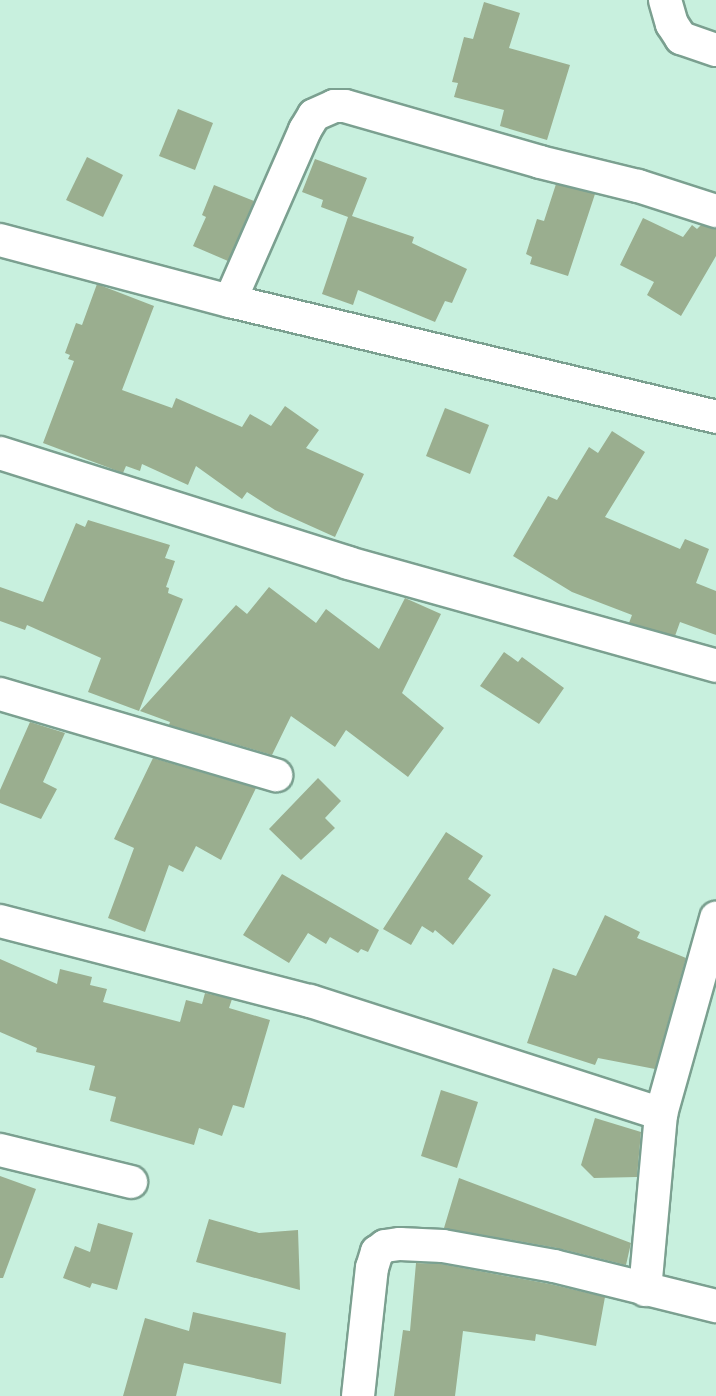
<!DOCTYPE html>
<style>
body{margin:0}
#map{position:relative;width:716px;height:1396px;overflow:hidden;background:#c8f0de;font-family:"IBM Plex Serif",serif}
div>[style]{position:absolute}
.building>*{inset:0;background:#9aae8f}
.roads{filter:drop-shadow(2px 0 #7ba090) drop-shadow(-2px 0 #7ba090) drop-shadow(0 2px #7ba090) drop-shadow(0 -2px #7ba090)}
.minor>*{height:32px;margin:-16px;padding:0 16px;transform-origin:16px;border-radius:16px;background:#fff}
span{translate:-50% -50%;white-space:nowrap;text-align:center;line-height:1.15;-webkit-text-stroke:4.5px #d5feeb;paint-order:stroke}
</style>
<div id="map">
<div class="building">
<div style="clip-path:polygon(484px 2px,520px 13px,509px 48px,570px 65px,547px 140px,500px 126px,504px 110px,454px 97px,458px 83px,452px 82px,464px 37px,473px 39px)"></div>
<div style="clip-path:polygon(178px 109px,213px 123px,195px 170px,159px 156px)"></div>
<div style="clip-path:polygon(87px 157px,123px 175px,103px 217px,66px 200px)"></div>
<div style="clip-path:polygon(315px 159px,367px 178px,352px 216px,414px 237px,412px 243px,467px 269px,452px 303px,445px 301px,435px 322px,358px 290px,353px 305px,322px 294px,348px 217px,321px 207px,323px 200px,302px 192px)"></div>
<div style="clip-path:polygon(556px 184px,595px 194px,568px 276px,530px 264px,532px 257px,526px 254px,537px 219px,544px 221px)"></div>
<div style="clip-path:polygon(214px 185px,254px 201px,228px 261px,193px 246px,206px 217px,202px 215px)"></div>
<div style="clip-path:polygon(643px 218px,683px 237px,692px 225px,697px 229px,701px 225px,716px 228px,716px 256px,681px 316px,647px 295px,654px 282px,620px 265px)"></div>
<div style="clip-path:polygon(97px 284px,154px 306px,122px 390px,172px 408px,176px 398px,242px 427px,250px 414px,271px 426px,285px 406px,319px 430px,306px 448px,364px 474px,335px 537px,275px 510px,247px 492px,242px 499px,196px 466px,188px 485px,142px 464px,140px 471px,126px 466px,123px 473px,43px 443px,74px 361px,68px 359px,70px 355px,65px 353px,76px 323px,82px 325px)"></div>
<div style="clip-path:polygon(445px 408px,489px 425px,470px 474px,426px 456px)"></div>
<div style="clip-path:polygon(612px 431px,645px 452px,605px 517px,680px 549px,685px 539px,709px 549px,696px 583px,716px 591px,716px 635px,680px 622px,675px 636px,629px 623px,632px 615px,572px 592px,513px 556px,548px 496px,557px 500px,589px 447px,598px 453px)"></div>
<div style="clip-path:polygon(88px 520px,170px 545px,165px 558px,175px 561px,166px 587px,169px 588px,168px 593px,183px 599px,139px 711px,88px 692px,101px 658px,27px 625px,25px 630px,0 621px,0 587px,43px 602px,76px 523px,85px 527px)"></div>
<div style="clip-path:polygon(269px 587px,316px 623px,326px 609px,379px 649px,405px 598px,441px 614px,402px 693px,444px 728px,408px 777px,346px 730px,335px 747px,291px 716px,272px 755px,169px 725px,170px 722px,140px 711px,236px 605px,247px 614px)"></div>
<div style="clip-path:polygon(504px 652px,518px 662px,522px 657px,564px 688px,539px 724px,480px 686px)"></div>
<div style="clip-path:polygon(30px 722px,65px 733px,43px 782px,57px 789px,41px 819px,0 803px,0 790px)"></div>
<div style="clip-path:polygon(153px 758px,256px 788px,221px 860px,196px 846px,183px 872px,169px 865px,145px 932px,108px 918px,134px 848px,114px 839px)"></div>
<div style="clip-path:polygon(318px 778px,341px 801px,325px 818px,335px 828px,301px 860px,269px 829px)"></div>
<div style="clip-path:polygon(446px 832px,483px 856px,468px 879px,491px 895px,453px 945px,435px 930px,433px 933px,422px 926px,411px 945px,383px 929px)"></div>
<div style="clip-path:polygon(282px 874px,379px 930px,368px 952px,361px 949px,358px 953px,330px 937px,326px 944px,308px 933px,289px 963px,243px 935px)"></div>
<div style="clip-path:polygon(605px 915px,640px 932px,637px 938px,686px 958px,655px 1069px,598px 1058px,595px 1065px,527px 1043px,553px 968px,576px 976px)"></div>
<div style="clip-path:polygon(0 959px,57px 984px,60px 969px,92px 977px,90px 985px,107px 989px,103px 1002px,180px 1022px,186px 1000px,202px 1004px,205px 993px,232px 999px,229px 1008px,270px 1020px,244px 1108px,233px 1105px,222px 1136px,199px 1128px,194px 1145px,110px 1121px,116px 1097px,89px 1090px,95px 1066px,36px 1052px,37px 1048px,0 1032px)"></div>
<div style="clip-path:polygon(441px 1090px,478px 1102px,457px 1168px,421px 1156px)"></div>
<div style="clip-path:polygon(595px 1118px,641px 1132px,637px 1177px,594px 1178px,581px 1165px)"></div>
<div style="clip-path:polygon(0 1176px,36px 1189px,3px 1278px,0 1278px)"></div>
<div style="clip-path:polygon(459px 1178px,631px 1243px,626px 1265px,557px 1248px,444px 1228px)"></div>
<div style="clip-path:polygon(209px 1219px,259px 1233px,298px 1230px,300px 1290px,196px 1262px)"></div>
<div style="clip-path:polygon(98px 1223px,133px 1233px,117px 1290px,92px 1283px,90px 1288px,63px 1278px,75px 1246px,90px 1252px)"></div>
<div style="clip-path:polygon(416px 1263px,441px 1264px,550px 1284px,605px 1297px,596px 1346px,536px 1334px,535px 1341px,463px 1331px,455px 1396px,394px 1396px,403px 1330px,410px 1331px)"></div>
<div style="clip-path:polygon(193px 1312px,286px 1333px,281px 1384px,184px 1363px,176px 1396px,123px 1396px,145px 1318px,189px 1331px)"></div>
</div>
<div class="roads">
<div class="minor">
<div style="left:665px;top:0;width:25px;rotate:74deg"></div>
<div style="left:672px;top:24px;width:17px;rotate:57deg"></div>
<div style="left:681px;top:38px;width:37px;rotate:19deg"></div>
<div style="left:0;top:240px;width:238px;rotate:14.9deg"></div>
<div style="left:230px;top:301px;width:500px;rotate:13.4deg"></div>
<div style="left:230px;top:301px;width:187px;rotate:-66.3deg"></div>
<div style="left:305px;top:130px;width:17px;rotate:-59deg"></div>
<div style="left:314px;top:115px;width:22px;rotate:-24deg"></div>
<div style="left:334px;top:106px;width:11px"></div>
<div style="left:345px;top:106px;width:203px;rotate:16deg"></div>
<div style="left:540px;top:162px;width:101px;rotate:13.8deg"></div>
<div style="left:638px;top:186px;width:82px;rotate:17.8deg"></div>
<div style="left:0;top:453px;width:365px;rotate:17.5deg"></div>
<div style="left:348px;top:563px;width:382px;rotate:15.6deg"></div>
<div style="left:0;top:694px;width:288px;rotate:16.4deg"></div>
<div style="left:0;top:921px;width:320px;rotate:14.5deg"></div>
<div style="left:310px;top:1001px;width:369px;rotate:17.8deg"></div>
<div style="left:0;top:1150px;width:135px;rotate:13.7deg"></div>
<div style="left:645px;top:1290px;width:177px;rotate:-84.8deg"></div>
<div style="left:661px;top:1114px;width:204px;rotate:-74.3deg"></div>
<div style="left:358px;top:1396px;width:129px;rotate:-83.8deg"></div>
<div style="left:372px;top:1268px;width:17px;rotate:-73deg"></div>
<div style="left:377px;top:1252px;width:10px;rotate:-37deg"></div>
<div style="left:385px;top:1246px;width:15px;rotate:-8deg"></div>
<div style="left:400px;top:1244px;width:43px;rotate:2.7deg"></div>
<div style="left:443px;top:1246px;width:113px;rotate:10.2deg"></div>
<div style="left:554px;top:1266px;width:167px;rotate:13.9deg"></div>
</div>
</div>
</div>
